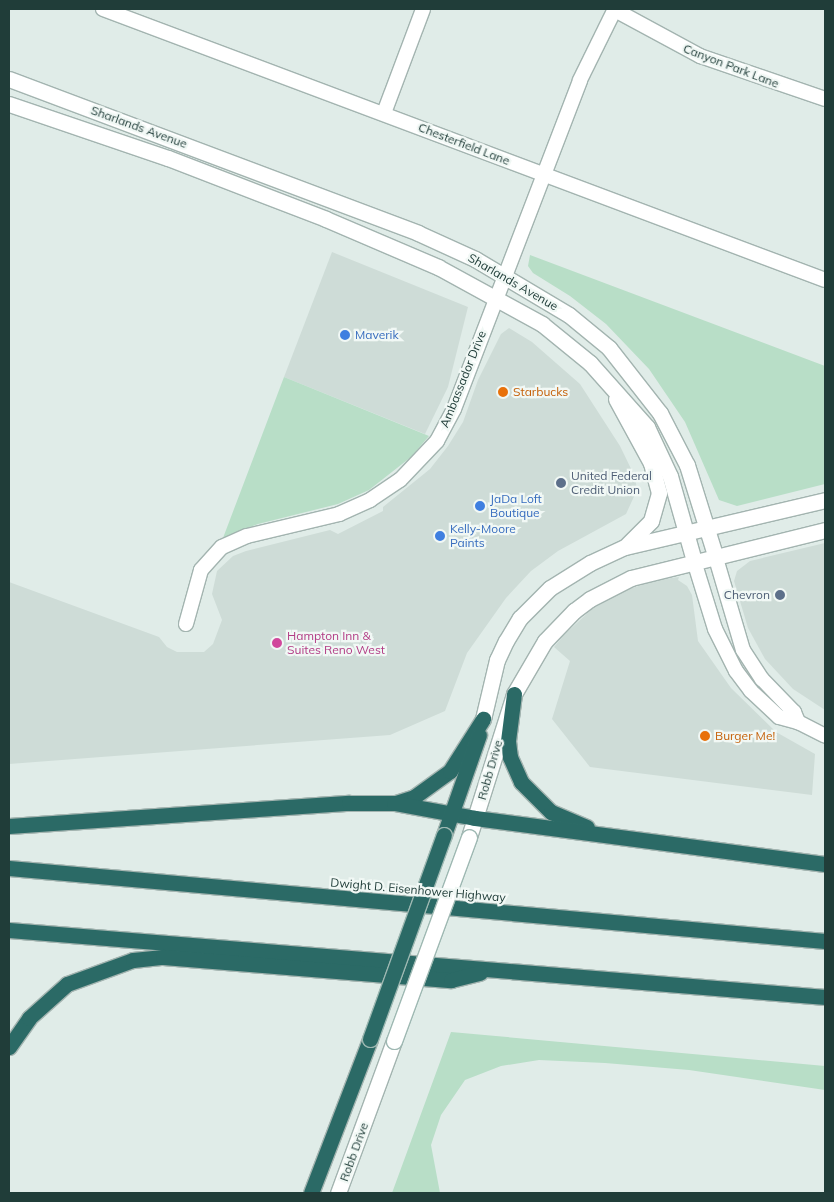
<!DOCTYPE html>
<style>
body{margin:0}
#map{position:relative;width:834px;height:1202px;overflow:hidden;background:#e0ece8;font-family:Mulish,sans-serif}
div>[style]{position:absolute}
.built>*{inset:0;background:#cedcd7}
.green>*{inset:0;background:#b8dec7}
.roads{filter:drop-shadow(1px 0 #a3b4b0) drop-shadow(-1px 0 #a3b4b0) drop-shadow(0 1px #a3b4b0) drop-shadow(0 -1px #a3b4b0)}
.street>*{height:14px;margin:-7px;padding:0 7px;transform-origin:7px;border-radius:7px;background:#fff}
.secondary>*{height:15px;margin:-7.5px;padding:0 7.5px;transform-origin:7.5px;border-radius:7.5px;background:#fff}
.highway>*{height:15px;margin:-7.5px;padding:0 7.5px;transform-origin:7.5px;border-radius:7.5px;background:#2b6a66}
.bridges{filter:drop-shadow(1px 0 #9eb8b2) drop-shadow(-1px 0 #9eb8b2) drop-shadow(0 1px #9eb8b2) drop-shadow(0 -1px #9eb8b2)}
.secondary-bridge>*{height:15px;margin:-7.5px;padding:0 7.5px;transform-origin:7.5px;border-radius:7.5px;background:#fff}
.highway-bridge>*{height:15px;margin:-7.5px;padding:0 7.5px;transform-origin:7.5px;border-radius:7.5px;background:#2b6a66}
.dots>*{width:14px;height:14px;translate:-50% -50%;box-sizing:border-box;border:2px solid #f1f8f5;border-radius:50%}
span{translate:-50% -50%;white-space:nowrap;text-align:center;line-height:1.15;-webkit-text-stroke:4.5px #f1f8f5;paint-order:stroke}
.street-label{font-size:12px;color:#203d39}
.shop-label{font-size:12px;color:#366cbe}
.left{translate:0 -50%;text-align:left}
.food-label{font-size:12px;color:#c56008}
.service-label{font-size:12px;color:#4e5e75}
.right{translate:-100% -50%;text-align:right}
.hotel-label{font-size:12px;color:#b23c85}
.frame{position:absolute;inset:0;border:10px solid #203d39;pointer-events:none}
</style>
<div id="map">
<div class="built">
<div style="clip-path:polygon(332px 252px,468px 307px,448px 387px,425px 434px,284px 377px)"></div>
<div style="clip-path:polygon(509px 328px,532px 342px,580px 384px,620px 446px,635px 477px,637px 490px,626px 514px,558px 551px,531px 571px,506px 598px,467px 653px,445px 711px,390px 735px,9px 764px,9px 582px,159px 637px,167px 647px,177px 652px,204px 652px,213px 644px,222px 620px,212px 594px,217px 571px,233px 556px,246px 551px,330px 530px,338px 534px,383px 511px,383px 507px,430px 469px,448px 446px,463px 422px,478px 380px,501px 334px)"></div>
<div style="clip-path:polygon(825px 543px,825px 710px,793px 689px,765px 659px,748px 628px,734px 581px,737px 571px,750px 561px)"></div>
<div style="clip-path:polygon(679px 577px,678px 580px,687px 586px,692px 595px,698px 641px,731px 688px,776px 732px,815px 754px,812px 795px,590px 767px,552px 719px,570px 661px,554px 647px,565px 634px,592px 609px,623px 591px,657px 580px)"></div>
</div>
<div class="green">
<div style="clip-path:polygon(530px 255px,825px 366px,825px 484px,737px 506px,719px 500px,685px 422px,649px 369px,606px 324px,570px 296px,533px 273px,528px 266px)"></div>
<div style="clip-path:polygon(284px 377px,429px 436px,411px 457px,369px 490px,338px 504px,258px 524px,223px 538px)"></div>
<div style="clip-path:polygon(451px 1032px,825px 1066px,825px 1090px,689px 1070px,605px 1063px,539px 1060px,501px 1066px,465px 1080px,441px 1115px,431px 1145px,440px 1193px,392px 1193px)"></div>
</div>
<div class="roads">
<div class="street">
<div style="left:103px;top:9px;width:771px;rotate:20.57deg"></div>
<div style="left:615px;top:10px;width:97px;rotate:28.4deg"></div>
<div style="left:700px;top:56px;width:132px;rotate:19deg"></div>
<div style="left:384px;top:113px;width:111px;rotate:-69.4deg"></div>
<div style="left:715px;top:555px;width:99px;rotate:73.6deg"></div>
<div style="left:743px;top:650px;width:35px;rotate:57deg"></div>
<div style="left:762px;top:679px;width:46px;rotate:45.9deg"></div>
<div style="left:794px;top:712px;width:11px;rotate:68deg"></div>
<div style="left:694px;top:561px;width:71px;rotate:72.8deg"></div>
<div style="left:715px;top:629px;width:47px;rotate:63.4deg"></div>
<div style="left:736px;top:671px;width:25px;rotate:53deg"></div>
<div style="left:751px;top:691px;width:38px;rotate:43deg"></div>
<div style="left:779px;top:717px;width:20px;rotate:15deg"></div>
<div style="left:798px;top:722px;width:30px;rotate:27deg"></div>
<div style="left:186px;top:624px;width:56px;rotate:-74.5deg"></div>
<div style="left:201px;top:570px;width:31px;rotate:-48deg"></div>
<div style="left:222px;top:547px;width:27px;rotate:-24deg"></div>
<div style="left:247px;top:536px;width:95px;rotate:-13.4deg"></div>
<div style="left:339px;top:514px;width:34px;rotate:-24deg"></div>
<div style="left:370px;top:500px;width:36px;rotate:-34deg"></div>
<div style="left:400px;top:480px;width:54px;rotate:-46.5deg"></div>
<div style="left:437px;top:441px;width:36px;rotate:-62deg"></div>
<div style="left:454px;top:409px;width:352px;rotate:-69deg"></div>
<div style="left:580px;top:80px;width:79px;rotate:-63.8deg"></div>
</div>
<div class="secondary">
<div style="left:9px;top:79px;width:437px;rotate:20.6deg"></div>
<div style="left:418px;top:233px;width:63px;rotate:24.5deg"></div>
<div style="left:475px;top:259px;width:109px;rotate:30.8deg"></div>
<div style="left:569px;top:315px;width:52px;rotate:39.5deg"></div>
<div style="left:609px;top:348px;width:83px;rotate:51.9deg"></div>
<div style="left:660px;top:413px;width:59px;rotate:62.6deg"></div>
<div style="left:687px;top:465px;width:94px;rotate:72.7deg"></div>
<div style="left:9px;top:104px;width:168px;rotate:18.8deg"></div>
<div style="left:168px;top:158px;width:169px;rotate:21.1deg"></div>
<div style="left:326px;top:219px;width:122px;rotate:23.2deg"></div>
<div style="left:438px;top:267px;width:119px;rotate:28.7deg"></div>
<div style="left:542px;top:324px;width:62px;rotate:39.1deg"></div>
<div style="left:590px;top:363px;width:86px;rotate:48.3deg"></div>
<div style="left:647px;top:427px;width:54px;rotate:64.9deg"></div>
<div style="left:670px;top:476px;width:88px;rotate:74.2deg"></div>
<div style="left:616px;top:399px;width:73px;rotate:61.3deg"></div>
<div style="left:651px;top:463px;width:31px;rotate:75deg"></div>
<div style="left:659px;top:493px;width:29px;rotate:106deg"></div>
<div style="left:651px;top:521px;width:33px;rotate:135deg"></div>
<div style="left:483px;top:719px;width:61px;rotate:-76.7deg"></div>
<div style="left:497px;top:660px;width:21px;rotate:-65deg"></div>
<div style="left:506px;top:641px;width:27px;rotate:-59deg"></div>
<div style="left:520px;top:618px;width:42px;rotate:-45deg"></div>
<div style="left:550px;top:588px;width:47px;rotate:-32deg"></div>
<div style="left:590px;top:563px;width:38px;rotate:-25deg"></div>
<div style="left:625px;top:547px;width:205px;rotate:-13.2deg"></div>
<div style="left:469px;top:837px;width:150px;rotate:-72.5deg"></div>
<div style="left:514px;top:694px;width:61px;rotate:-59.7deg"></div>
<div style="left:545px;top:641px;width:42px;rotate:-46deg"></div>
<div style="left:574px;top:611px;width:20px;rotate:-37deg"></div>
<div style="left:590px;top:599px;width:46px;rotate:-27.1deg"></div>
<div style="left:631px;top:578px;width:200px;rotate:-13.9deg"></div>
<div style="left:338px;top:1193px;width:162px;rotate:-69.8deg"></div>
</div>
<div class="highway">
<div style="left:514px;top:694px;width:47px;rotate:97.3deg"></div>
<div style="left:508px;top:741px;width:16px;rotate:83deg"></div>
<div style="left:510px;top:757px;width:27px;rotate:66deg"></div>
<div style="left:521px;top:782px;width:42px;rotate:45deg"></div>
<div style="left:551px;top:812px;width:39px;rotate:23deg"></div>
<div style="left:396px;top:803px;width:19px;rotate:-18deg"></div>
<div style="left:414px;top:797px;width:44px;rotate:-35.8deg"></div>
<div style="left:450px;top:771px;width:62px;rotate:-57.6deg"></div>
<div style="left:9px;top:826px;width:341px;rotate:-3.9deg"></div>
<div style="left:349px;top:803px;width:45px"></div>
<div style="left:394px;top:803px;width:82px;rotate:10.5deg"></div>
<div style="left:475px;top:818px;width:353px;rotate:7.5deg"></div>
<div style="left:444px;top:835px;width:106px;rotate:-70.7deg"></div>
<div style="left:9px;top:868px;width:819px;rotate:5.11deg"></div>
<div style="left:9px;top:930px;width:819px;rotate:4.69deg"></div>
<div style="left:9px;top:1047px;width:35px;rotate:-55deg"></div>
<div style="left:29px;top:1018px;width:51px;rotate:-41.8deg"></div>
<div style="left:67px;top:984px;width:70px;rotate:-20deg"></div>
<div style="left:133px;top:960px;width:30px;rotate:-6deg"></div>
<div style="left:163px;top:957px;width:289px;rotate:4.6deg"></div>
<div style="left:451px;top:980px;width:30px;rotate:-14deg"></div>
<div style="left:311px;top:1193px;width:165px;rotate:-69deg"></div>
</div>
</div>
<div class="bridges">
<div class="secondary-bridge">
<div style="left:394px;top:1041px;width:217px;rotate:-69.8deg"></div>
</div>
<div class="highway-bridge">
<div style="left:370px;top:1039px;width:217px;rotate:-70.1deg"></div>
</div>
</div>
<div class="dots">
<div style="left:345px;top:335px;background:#3f7fe0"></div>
<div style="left:503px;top:392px;background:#e8710a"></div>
<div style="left:561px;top:483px;background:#5c6f8a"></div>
<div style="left:480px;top:506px;background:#3f7fe0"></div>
<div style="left:440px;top:536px;background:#3f7fe0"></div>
<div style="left:780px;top:595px;background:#5c6f8a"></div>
<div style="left:277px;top:643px;background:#d1479c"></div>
<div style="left:705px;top:736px;background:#e8710a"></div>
</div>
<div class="street-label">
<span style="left:731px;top:66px;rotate:21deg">Canyon Park Lane</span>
<span style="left:139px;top:127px;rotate:20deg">Sharlands Avenue</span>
<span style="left:464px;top:144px;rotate:21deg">Chesterfield Lane</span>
<span style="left:513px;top:282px;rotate:30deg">Sharlands Avenue</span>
<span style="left:463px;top:379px;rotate:-68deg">Ambassador Drive</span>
<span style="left:490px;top:770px;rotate:-74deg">Robb Drive</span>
<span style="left:418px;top:890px;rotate:5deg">Dwight D. Eisenhower Highway</span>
<span style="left:354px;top:1152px;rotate:-70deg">Robb Drive</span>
</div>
<div class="shop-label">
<span class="left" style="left:355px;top:335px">Maverik</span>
<span class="left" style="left:490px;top:506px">JaDa Loft<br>Boutique</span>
<span class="left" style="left:450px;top:536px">Kelly-Moore<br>Paints</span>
</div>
<div class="food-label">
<span class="left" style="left:513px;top:392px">Starbucks</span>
<span class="left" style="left:715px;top:736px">Burger Me!</span>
</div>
<div class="service-label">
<span class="left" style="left:571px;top:483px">United Federal<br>Credit Union</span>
<span class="right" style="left:770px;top:595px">Chevron</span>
</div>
<div class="hotel-label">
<span class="left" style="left:287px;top:643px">Hampton Inn &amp;<br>Suites Reno West</span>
</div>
<div class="frame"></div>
</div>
